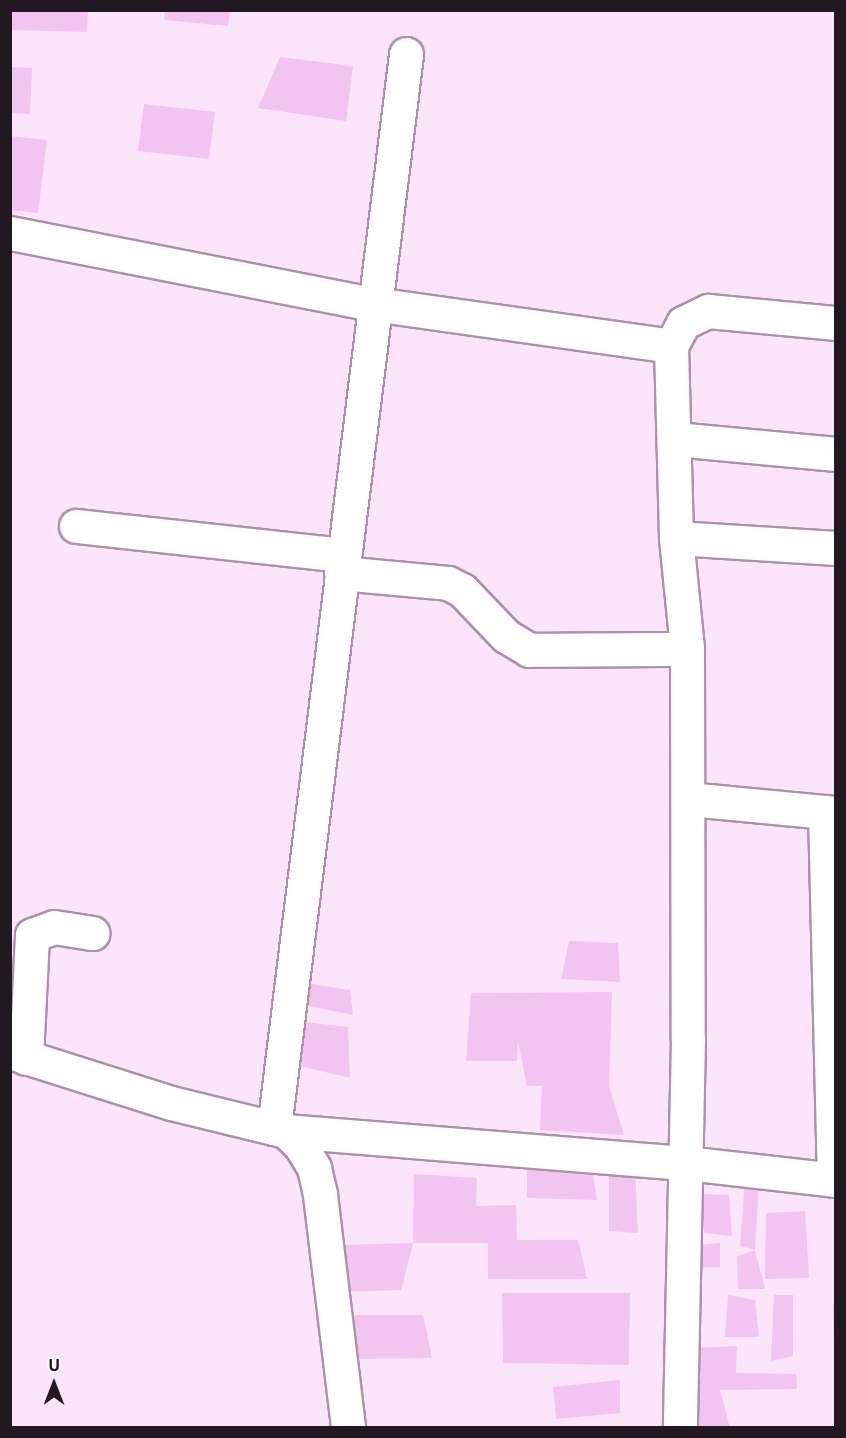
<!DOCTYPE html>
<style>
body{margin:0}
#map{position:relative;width:846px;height:1438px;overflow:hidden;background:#fce4fb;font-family:"Public Sans",sans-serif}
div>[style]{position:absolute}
.building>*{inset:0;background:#f1c5f0}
.roads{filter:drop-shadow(2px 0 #ac91ab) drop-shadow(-2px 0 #ac91ab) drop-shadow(0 2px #ac91ab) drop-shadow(0 -2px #ac91ab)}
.minor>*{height:33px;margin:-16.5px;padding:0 16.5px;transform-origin:16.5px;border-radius:16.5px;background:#fff}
span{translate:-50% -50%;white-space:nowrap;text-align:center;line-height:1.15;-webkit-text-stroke:6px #fef8fe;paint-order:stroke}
.frame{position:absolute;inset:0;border:12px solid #221822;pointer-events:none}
.north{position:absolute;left:24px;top:1354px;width:60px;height:60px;-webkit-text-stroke:4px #fef8fe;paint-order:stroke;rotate:0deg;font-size:16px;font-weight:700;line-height:24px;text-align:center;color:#221822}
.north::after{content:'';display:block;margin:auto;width:21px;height:27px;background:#221822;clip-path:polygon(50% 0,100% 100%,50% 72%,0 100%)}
</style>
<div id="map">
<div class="building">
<div style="clip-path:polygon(10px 10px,88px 10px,87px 32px,10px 30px)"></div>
<div style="clip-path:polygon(165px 10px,230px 10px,228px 26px,164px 20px)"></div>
<div style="clip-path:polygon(280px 57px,353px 66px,346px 121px,258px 108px)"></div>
<div style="clip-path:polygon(10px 67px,32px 68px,30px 114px,10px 113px)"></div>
<div style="clip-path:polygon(144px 104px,215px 112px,209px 159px,138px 151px)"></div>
<div style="clip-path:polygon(10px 136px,47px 140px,38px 213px,10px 210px)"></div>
<div style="clip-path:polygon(569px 941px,618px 943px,620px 982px,561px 979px)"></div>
<div style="clip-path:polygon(307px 983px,350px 990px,353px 1015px,305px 1005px)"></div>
<div style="clip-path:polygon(612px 992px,609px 1086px,624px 1135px,540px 1130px,542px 1086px,527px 1086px,518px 1042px,517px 1061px,466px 1061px,471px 993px)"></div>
<div style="clip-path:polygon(304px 1022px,348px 1027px,350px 1078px,296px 1065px)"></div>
<div style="clip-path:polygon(609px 1156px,635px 1170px,638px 1233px,609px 1231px)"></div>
<div style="clip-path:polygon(592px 1169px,597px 1200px,527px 1198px,527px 1170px)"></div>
<div style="clip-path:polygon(414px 1174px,477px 1178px,476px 1206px,516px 1205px,517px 1240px,578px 1240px,587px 1279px,488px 1279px,488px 1243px,413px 1243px)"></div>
<div style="clip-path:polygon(745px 1180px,759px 1180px,755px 1250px,765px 1289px,738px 1289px,737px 1256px,755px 1250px,740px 1246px)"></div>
<div style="clip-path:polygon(703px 1194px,729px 1195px,732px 1236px,704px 1233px)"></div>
<div style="clip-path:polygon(805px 1211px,809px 1278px,765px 1279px,766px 1213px)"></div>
<div style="clip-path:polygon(413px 1243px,401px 1290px,341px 1292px,336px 1245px)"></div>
<div style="clip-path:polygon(720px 1243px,720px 1267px,695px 1268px,699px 1245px)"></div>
<div style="clip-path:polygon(502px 1293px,630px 1293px,629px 1365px,503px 1363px)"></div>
<div style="clip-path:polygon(728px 1295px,755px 1300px,759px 1337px,725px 1337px)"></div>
<div style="clip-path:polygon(774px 1295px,793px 1295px,793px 1356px,771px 1361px)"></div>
<div style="clip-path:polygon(833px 1304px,836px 1304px,836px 1343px,834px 1343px)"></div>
<div style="clip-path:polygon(354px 1315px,423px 1315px,432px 1358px,353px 1359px)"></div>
<div style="clip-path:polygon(737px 1346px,736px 1373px,796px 1374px,797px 1389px,720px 1390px,730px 1428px,689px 1428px,692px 1348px)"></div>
<div style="clip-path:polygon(620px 1380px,620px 1413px,556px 1419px,553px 1387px)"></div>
</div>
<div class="roads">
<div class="minor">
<div style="left:10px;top:233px;width:370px;rotate:11.1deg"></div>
<div style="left:373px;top:304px;width:301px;rotate:8deg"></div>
<div style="left:671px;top:346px;width:192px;rotate:88.5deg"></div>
<div style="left:676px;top:538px;width:112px;rotate:84.3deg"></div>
<div style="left:687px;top:649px;width:390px;rotate:89.9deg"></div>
<div style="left:688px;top:1039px;width:389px;rotate:91.2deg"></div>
<div style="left:671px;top:346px;width:26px;rotate:-62deg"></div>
<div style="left:683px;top:323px;width:28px;rotate:-26deg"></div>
<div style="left:708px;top:311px;width:129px;rotate:5.4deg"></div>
<div style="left:675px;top:439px;width:162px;rotate:5.3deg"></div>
<div style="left:76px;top:526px;width:268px;rotate:6.2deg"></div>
<div style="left:676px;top:538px;width:160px;rotate:3.6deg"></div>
<div style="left:341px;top:573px;width:107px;rotate:5.3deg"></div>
<div style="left:448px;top:583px;width:16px;rotate:27deg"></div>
<div style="left:462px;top:590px;width:64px;rotate:46.3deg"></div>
<div style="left:506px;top:636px;width:27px;rotate:31deg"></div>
<div style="left:529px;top:650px;width:158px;rotate:-0.4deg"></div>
<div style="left:688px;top:799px;width:149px;rotate:5.4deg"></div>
<div style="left:825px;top:812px;width:368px;rotate:88.6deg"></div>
<div style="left:10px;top:1052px;width:169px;rotate:17.6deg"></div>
<div style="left:171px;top:1103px;width:118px;rotate:13.7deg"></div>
<div style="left:286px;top:1131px;width:21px;rotate:45deg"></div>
<div style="left:301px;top:1146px;width:26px;rotate:59deg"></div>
<div style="left:314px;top:1168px;width:28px;rotate:77deg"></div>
<div style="left:320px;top:1195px;width:235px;rotate:83.1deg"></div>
<div style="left:26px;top:1058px;width:123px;rotate:-87.2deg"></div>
<div style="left:32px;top:935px;width:23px;rotate:-20deg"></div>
<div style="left:54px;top:927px;width:39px;rotate:9deg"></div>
<div style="left:274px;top:1128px;width:1082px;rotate:-82.99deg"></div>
<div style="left:286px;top:1131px;width:401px;rotate:4.6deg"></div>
<div style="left:686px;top:1163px;width:151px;rotate:6.5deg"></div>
</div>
</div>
<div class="frame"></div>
<div class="north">U</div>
</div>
